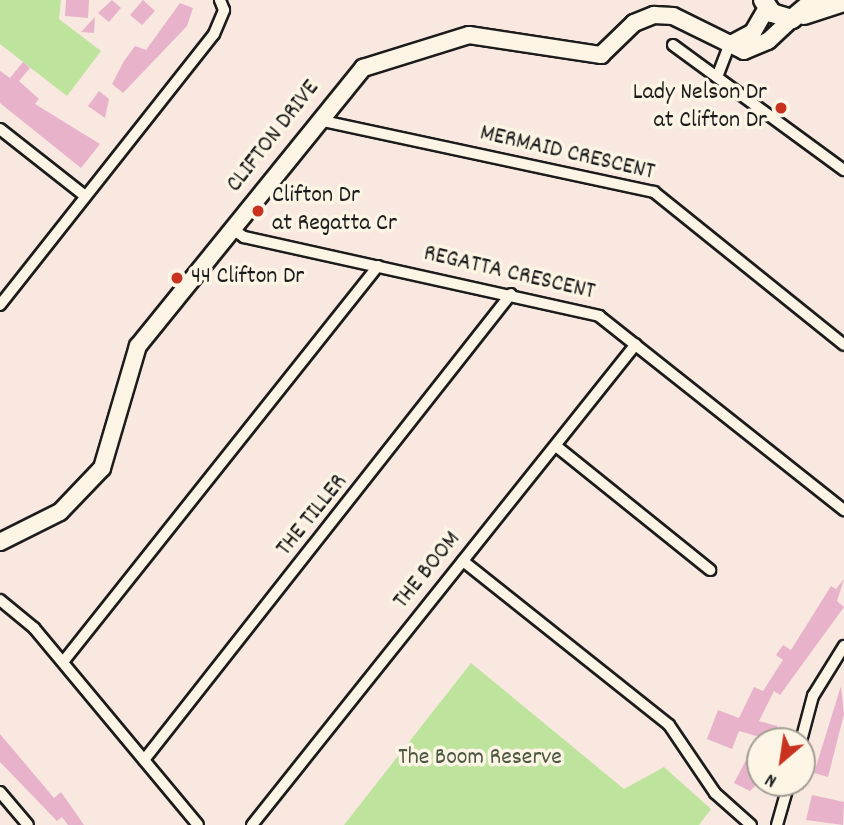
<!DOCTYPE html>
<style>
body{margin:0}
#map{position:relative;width:844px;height:825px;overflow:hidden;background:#f8e8e0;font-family:Dekko,sans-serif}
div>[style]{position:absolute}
.green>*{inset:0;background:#bee39d}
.building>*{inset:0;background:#e8b2ca}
.roads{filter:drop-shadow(2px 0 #1c1c1c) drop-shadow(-2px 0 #1c1c1c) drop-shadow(0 2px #1c1c1c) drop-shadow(0 -2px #1c1c1c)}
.street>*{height:10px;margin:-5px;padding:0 5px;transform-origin:5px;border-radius:5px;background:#fcf5e5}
.secondary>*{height:16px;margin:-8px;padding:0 8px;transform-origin:8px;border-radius:8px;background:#fcf5e5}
.primary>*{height:18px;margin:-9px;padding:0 9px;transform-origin:9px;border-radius:9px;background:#fcf5e5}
.dots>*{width:19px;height:19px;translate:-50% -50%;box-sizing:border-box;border:4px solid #fcf5e5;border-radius:50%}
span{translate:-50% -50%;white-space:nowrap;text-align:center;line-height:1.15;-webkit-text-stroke:7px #fcf5e5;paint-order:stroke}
.poi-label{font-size:24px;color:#1c1c1c}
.right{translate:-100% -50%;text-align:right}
.left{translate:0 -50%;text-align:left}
.street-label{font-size:24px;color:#1c1c1c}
.park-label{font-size:24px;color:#4d5843}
.north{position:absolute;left:746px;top:727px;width:70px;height:70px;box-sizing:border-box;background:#fcf5e5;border:2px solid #a29e95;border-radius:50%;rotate:209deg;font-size:19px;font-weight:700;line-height:28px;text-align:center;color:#1c1c1c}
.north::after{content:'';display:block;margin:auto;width:24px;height:32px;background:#c8321e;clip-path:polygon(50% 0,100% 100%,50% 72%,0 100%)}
</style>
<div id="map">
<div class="green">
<div style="clip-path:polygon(0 0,61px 0,59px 19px,101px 51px,67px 96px,0 44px)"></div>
<div style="clip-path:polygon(471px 663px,624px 789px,664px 767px,711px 809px,699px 825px,344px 825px)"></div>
</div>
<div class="building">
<div style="clip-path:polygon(66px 0,89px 0,88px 18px,65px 16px)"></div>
<div style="clip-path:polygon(112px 0,121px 8px,109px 22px,98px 13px)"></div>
<div style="clip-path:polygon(143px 0,155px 11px,142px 25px,130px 15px)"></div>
<div style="clip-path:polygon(180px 3px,193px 8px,187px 26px,123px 93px,112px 84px,124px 61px,135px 46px,146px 50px)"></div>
<div style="clip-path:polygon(95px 17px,94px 33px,81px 32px)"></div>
<div style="clip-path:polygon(23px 62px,30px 68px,19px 81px,39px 99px,35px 104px,100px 144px,81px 168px,0 103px,0 71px,10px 78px)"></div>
<div style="clip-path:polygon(99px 91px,109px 99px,105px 118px,88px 106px)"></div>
<div style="clip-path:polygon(844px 579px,837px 601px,844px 607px,780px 695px,774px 691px,759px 721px,777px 726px,773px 741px,739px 731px,732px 749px,707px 739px,718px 710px,739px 718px,754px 687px,763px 691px,783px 660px,776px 655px,783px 645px,791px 650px,831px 586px,836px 589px)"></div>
<div style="clip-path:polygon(841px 686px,844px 714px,828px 777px,814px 773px)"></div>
<div style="clip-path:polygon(0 734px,54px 798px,61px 792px,84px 825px,68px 825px,62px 817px,57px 821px,0 762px)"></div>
<div style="clip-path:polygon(746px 760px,760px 767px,760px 781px,750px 791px,734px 783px)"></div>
<div style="clip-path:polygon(812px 795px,844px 802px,843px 825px,806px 820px)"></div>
</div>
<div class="roads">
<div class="street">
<div style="left:673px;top:45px;width:212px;rotate:36.2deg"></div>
<div style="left:717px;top:77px;width:34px;rotate:-69deg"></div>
<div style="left:318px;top:120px;width:344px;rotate:12.1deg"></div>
<div style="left:654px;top:192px;width:244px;rotate:38.8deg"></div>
<div style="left:0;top:129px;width:108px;rotate:38.2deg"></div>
<div style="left:231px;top:228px;width:16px;rotate:35deg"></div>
<div style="left:244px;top:237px;width:364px;rotate:12.5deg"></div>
<div style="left:599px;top:316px;width:313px;rotate:38.4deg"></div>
<div style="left:0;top:305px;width:345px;rotate:-51.7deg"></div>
<div style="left:214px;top:34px;width:26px;rotate:-67deg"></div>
<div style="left:224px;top:10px;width:11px;rotate:-112deg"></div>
<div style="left:556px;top:446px;width:198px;rotate:38.8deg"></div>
<div style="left:463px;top:561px;width:263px;rotate:38.5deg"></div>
<div style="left:669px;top:725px;width:82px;rotate:55.9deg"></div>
<div style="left:715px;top:793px;width:48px;rotate:41.6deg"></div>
<div style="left:0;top:600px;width:44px;rotate:39.5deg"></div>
<div style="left:34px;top:628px;width:256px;rotate:50.2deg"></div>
<div style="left:63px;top:662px;width:506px;rotate:-51.5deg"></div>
<div style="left:801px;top:741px;width:47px;rotate:-75.1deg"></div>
<div style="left:813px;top:696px;width:59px;rotate:-58.2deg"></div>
<div style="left:144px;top:760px;width:593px;rotate:-51.78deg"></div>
<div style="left:0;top:792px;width:43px;rotate:49.7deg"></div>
<div style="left:252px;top:825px;width:615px;rotate:-51.4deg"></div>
<div style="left:777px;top:825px;width:44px;rotate:-74.1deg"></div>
</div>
<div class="secondary">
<div style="left:729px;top:45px;width:27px;rotate:-28deg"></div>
<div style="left:753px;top:32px;width:28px;rotate:-60deg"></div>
<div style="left:0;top:542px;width:67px;rotate:-26.6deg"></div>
<div style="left:60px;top:512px;width:61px;rotate:-46.3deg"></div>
<div style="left:102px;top:468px;width:127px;rotate:-73.6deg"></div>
<div style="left:138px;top:346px;width:358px;rotate:-51deg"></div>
<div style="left:363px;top:68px;width:111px;rotate:-17.3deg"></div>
<div style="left:469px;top:35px;width:134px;rotate:8.6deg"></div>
<div style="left:601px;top:55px;width:46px;rotate:-44.1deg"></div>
<div style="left:634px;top:23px;width:22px;rotate:-22deg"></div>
<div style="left:654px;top:15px;width:19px;rotate:3deg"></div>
<div style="left:673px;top:16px;width:79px;rotate:26.2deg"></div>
<div style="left:744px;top:51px;width:26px;rotate:-23deg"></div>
<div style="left:768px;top:41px;width:33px;rotate:-43deg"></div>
</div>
<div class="primary">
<div style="left:763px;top:0;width:16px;rotate:55deg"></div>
<div style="left:772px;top:13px;width:21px;rotate:17deg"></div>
<div style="left:792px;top:19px;width:30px;rotate:-40deg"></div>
<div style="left:804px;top:15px;width:42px;rotate:-18deg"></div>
</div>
</div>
<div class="dots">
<div style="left:781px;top:108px;background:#c8321e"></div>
<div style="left:258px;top:211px;background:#c8321e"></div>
<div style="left:177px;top:278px;background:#c8321e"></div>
</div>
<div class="poi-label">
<span class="right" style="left:767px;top:108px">Lady Nelson Dr<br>at Clifton Dr</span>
<span class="left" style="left:272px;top:211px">Clifton Dr<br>at Regatta Cr</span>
<span class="left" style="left:191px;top:278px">44 Clifton Dr</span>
</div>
<div class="street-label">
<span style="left:274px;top:137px;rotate:-52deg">CLIFTON DRIVE</span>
<span style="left:567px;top:154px;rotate:13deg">MERMAID CRESCENT</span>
<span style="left:509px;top:274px;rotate:13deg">REGATTA CRESCENT</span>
<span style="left:313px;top:516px;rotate:-51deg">THE TILLER</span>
<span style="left:428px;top:571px;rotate:-51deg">THE BOOM</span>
</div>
<div class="park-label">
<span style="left:480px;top:759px">The Boom Reserve</span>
</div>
<div class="north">N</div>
</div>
